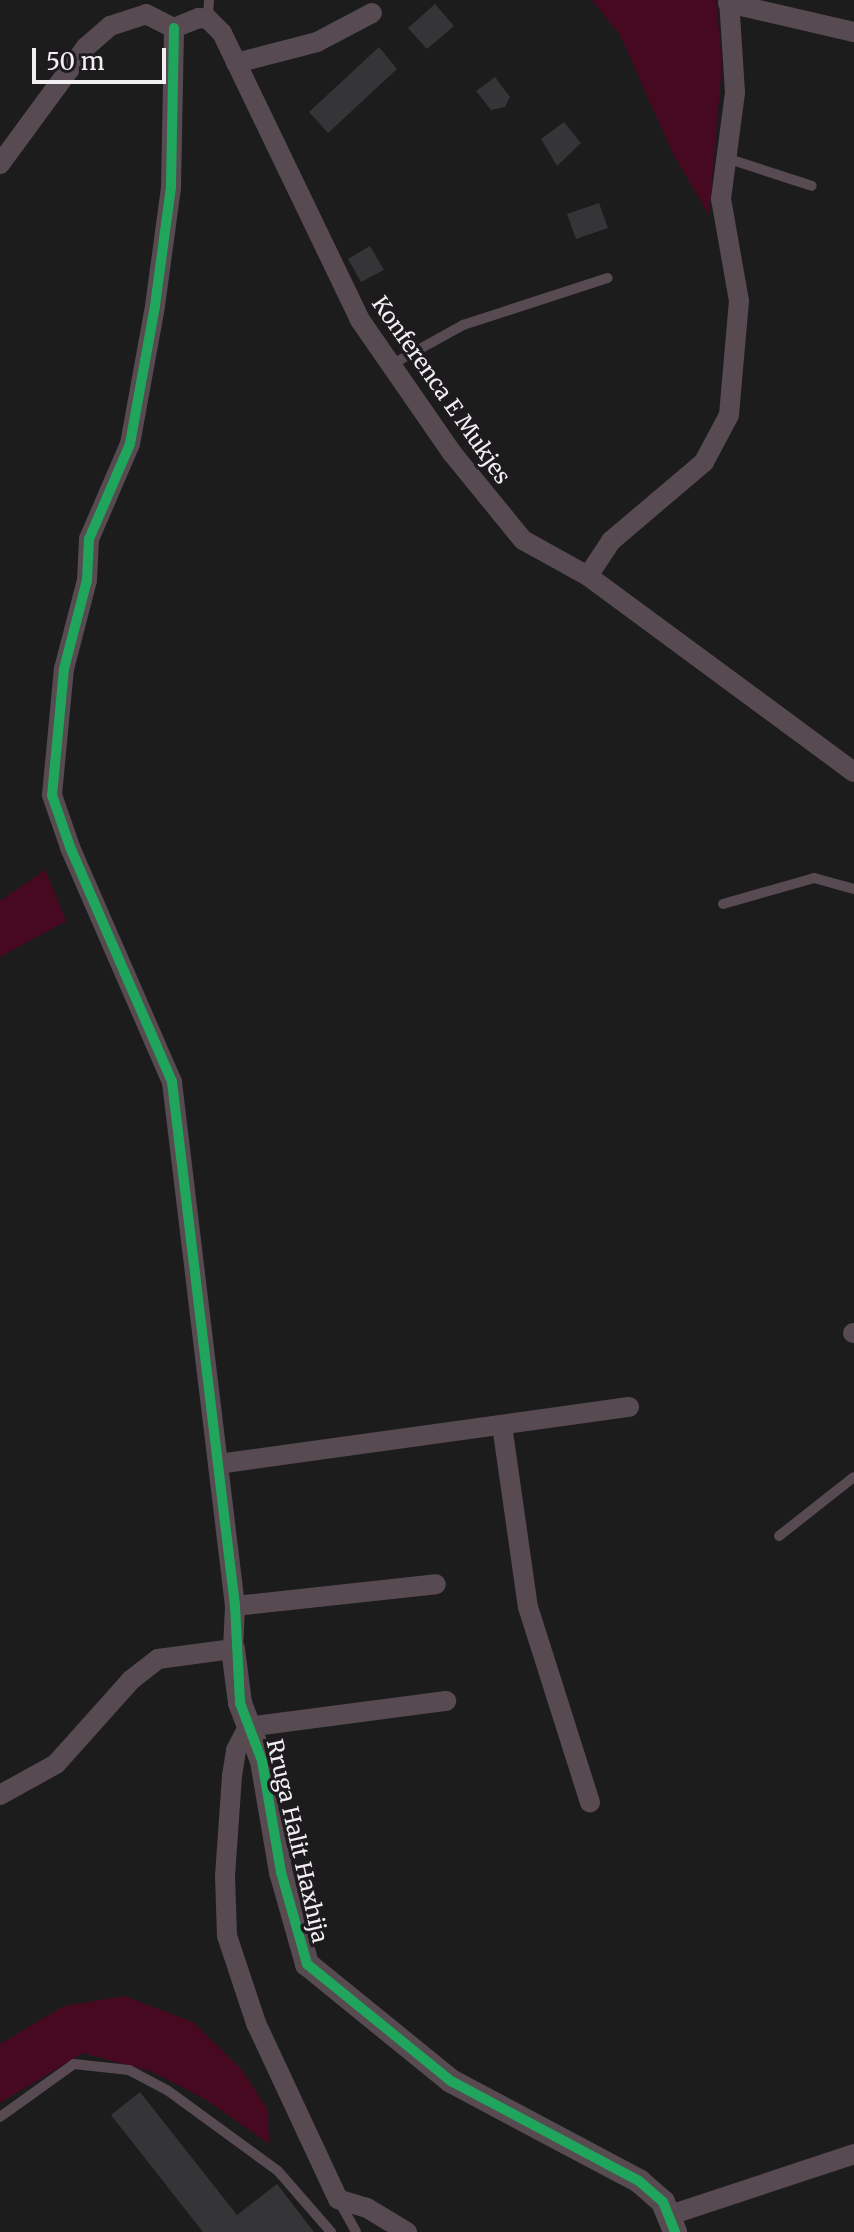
<!DOCTYPE html>
<style>
body{margin:0}
#map{position:relative;width:854px;height:2232px;overflow:hidden;background:#1d1c1d;font-family:Merriweather,serif}
div>[style]{position:absolute}
.green>*{inset:0;background:#46091f}
.building>*{inset:0;background:#353436}
.service>*{height:10px;margin:-5px;padding:0 5px;transform-origin:5px;border-radius:5px;background:#574a51}
.minor>*{height:20px;margin:-10px;padding:0 10px;transform-origin:10px;border-radius:10px;background:#574a51}
.tertiary>*{height:24px;margin:-12px;padding:0 12px;transform-origin:12px;border-radius:12px;background:#574a51}
.cycleway>*{height:10px;margin:-5px;padding:0 5px;transform-origin:5px;border-radius:5px;background:#20a55d}
span{translate:-50% -50%;white-space:nowrap;text-align:center;line-height:1.15;-webkit-text-stroke:7px #1e1b1e;paint-order:stroke}
.street-label{font-size:22px;color:#f1eff1}
.scale{position:absolute;left:32px;top:48px;width:134px;height:36px;box-sizing:border-box;border:4px solid #f1eff1;border-top:0;padding-left:10px;font-size:24px;line-height:28px;white-space:nowrap;color:#f1eff1;-webkit-text-stroke:6px #1e1b1e;paint-order:stroke}
</style>
<div id="map">
<div class="green">
<div style="clip-path:polygon(592px 0,716px 0,722px 64px,709px 215px,673px 154px,620px 35px)"></div>
<div style="clip-path:polygon(45px 870px,66px 921px,0 957px,0 901px)"></div>
<div style="clip-path:polygon(124px 1996px,193px 2022px,242px 2070px,268px 2110px,269px 2144px,205px 2099px,153px 2072px,83px 2053px,0 2103px,0 2044px,64px 2006px)"></div>
</div>
<div class="building">
<div style="clip-path:polygon(435px 4px,454px 26px,427px 49px,408px 28px)"></div>
<div style="clip-path:polygon(379px 47px,397px 69px,328px 133px,309px 112px)"></div>
<div style="clip-path:polygon(495px 77px,510px 97px,505px 107px,491px 110px,476px 91px)"></div>
<div style="clip-path:polygon(564px 122px,581px 143px,557px 166px,541px 139px)"></div>
<div style="clip-path:polygon(599px 203px,608px 228px,576px 239px,567px 214px)"></div>
<div style="clip-path:polygon(370px 246px,384px 270px,361px 282px,348px 259px)"></div>
<div style="clip-path:polygon(140px 2092px,237px 2215px,277px 2184px,314px 2232px,203px 2232px,111px 2115px)"></div>
</div>
<div class="service">
<div style="left:208px;top:19px;width:19px;rotate:-87deg"></div>
<div style="left:726px;top:158px;width:90px;rotate:18deg"></div>
<div style="left:389px;top:366px;width:85px;rotate:-29deg"></div>
<div style="left:463px;top:325px;width:152px;rotate:-18deg"></div>
<div style="left:723px;top:904px;width:95px;rotate:-15.9deg"></div>
<div style="left:814px;top:878px;width:41px;rotate:15.4deg"></div>
<div style="left:779px;top:1536px;width:95px;rotate:-38.2deg"></div>
<div style="left:0;top:2117px;width:91px;rotate:-35.6deg"></div>
<div style="left:74px;top:2064px;width:55px;rotate:6.2deg"></div>
<div style="left:129px;top:2070px;width:43px;rotate:27.8deg"></div>
<div style="left:167px;top:2090px;width:137px;rotate:36.1deg"></div>
<div style="left:278px;top:2171px;width:81px;rotate:49deg"></div>
<div style="left:339px;top:2201px;width:35px;rotate:61deg"></div>
</div>
<div class="minor">
<div style="left:728px;top:3px;width:129px;rotate:13deg"></div>
<div style="left:174px;top:28px;width:27px;rotate:-22deg"></div>
<div style="left:199px;top:18px;width:9px;rotate:6deg"></div>
<div style="left:208px;top:19px;width:20px;rotate:45deg"></div>
<div style="left:222px;top:33px;width:318px;rotate:64.3deg"></div>
<div style="left:360px;top:320px;width:162px;rotate:55.3deg"></div>
<div style="left:452px;top:453px;width:112px;rotate:50.8deg"></div>
<div style="left:523px;top:540px;width:74px;rotate:29deg"></div>
<div style="left:588px;top:576px;width:330px;rotate:36.4deg"></div>
<div style="left:236px;top:63px;width:84px;rotate:-14.5deg"></div>
<div style="left:317px;top:42px;width:62px;rotate:-27.8deg"></div>
<div style="left:0;top:164px;width:145px;rotate:-53.7deg"></div>
<div style="left:86px;top:47px;width:32px;rotate:-41deg"></div>
<div style="left:110px;top:26px;width:38px;rotate:-18deg"></div>
<div style="left:146px;top:14px;width:31px;rotate:27deg"></div>
<div style="left:588px;top:576px;width:42px;rotate:-56.7deg"></div>
<div style="left:611px;top:541px;width:122px;rotate:-40.3deg"></div>
<div style="left:704px;top:462px;width:53px;rotate:-62deg"></div>
<div style="left:729px;top:415px;width:114px;rotate:-85deg"></div>
<div style="left:739px;top:301px;width:104px;rotate:-100deg"></div>
<div style="left:721px;top:199px;width:108px;rotate:-82.5deg"></div>
<div style="left:735px;top:92px;width:92px;rotate:-93.7deg"></div>
<div style="left:853px;top:1333px;width:1px"></div>
<div style="left:502px;top:1425px;width:184px;rotate:81.9deg"></div>
<div style="left:528px;top:1607px;width:205px;rotate:72.4deg"></div>
<div style="left:218px;top:1464px;width:415px;rotate:-7.9deg"></div>
<div style="left:235px;top:1606px;width:202px;rotate:-6.2deg"></div>
<div style="left:0;top:1795px;width:64px;rotate:-29deg"></div>
<div style="left:56px;top:1764px;width:113px;rotate:-48.2deg"></div>
<div style="left:131px;top:1680px;width:34px;rotate:-38deg"></div>
<div style="left:158px;top:1659px;width:76px;rotate:-7.6deg"></div>
<div style="left:233px;top:1649px;width:43px;rotate:-87.3deg"></div>
<div style="left:235px;top:1606px;width:528px;rotate:-96.86deg"></div>
<div style="left:172px;top:1082px;width:256px;rotate:-113.5deg"></div>
<div style="left:70px;top:847px;width:55px;rotate:-109.1deg"></div>
<div style="left:52px;top:795px;width:127px;rotate:-84.6deg"></div>
<div style="left:64px;top:669px;width:92px;rotate:-75.5deg"></div>
<div style="left:87px;top:580px;width:41px;rotate:-87.2deg"></div>
<div style="left:89px;top:539px;width:103px;rotate:-66.7deg"></div>
<div style="left:130px;top:444px;width:140px;rotate:-79.7deg"></div>
<div style="left:155px;top:306px;width:120px;rotate:-82.3deg"></div>
<div style="left:171px;top:187px;width:159px;rotate:-88.9deg"></div>
<div style="left:670px;top:2215px;width:194px;rotate:-18.3deg"></div>
<div style="left:407px;top:2232px;width:47px;rotate:-149deg"></div>
<div style="left:367px;top:2208px;width:30px;rotate:-163deg"></div>
<div style="left:338px;top:2199px;width:194px;rotate:-115deg"></div>
<div style="left:256px;top:2023px;width:92px;rotate:-108.4deg"></div>
<div style="left:227px;top:1936px;width:60px;rotate:-91.9deg"></div>
<div style="left:225px;top:1876px;width:100px;rotate:-86deg"></div>
<div style="left:232px;top:1776px;width:26px;rotate:-81deg"></div>
<div style="left:236px;top:1750px;width:26px;rotate:-62deg"></div>
<div style="left:248px;top:1727px;width:200px;rotate:-7.5deg"></div>
</div>
<div class="tertiary">
<div style="left:233px;top:1649px;width:54px;rotate:82.6deg"></div>
<div style="left:240px;top:1703px;width:62px;rotate:69.2deg"></div>
<div style="left:262px;top:1761px;width:113px;rotate:80.3deg"></div>
<div style="left:281px;top:1872px;width:96px;rotate:74.2deg"></div>
<div style="left:307px;top:1964px;width:186px;rotate:39.1deg"></div>
<div style="left:451px;top:2081px;width:213px;rotate:28deg"></div>
<div style="left:639px;top:2181px;width:32px;rotate:41deg"></div>
<div style="left:663px;top:2202px;width:32px;rotate:68deg"></div>
</div>
<div class="cycleway">
<div style="left:174px;top:28px;width:159px;rotate:91.1deg"></div>
<div style="left:171px;top:187px;width:120px;rotate:97.7deg"></div>
<div style="left:155px;top:306px;width:140px;rotate:100.3deg"></div>
<div style="left:130px;top:444px;width:103px;rotate:113.3deg"></div>
<div style="left:89px;top:539px;width:41px;rotate:92.8deg"></div>
<div style="left:87px;top:580px;width:92px;rotate:104.5deg"></div>
<div style="left:64px;top:669px;width:127px;rotate:95.4deg"></div>
<div style="left:52px;top:795px;width:55px;rotate:70.9deg"></div>
<div style="left:70px;top:847px;width:256px;rotate:66.5deg"></div>
<div style="left:172px;top:1082px;width:528px;rotate:83.14deg"></div>
<div style="left:235px;top:1606px;width:97px;rotate:87deg"></div>
<div style="left:240px;top:1703px;width:62px;rotate:69.2deg"></div>
<div style="left:262px;top:1761px;width:113px;rotate:80.3deg"></div>
<div style="left:281px;top:1872px;width:96px;rotate:74.2deg"></div>
<div style="left:307px;top:1964px;width:186px;rotate:39.1deg"></div>
<div style="left:451px;top:2081px;width:213px;rotate:28deg"></div>
<div style="left:639px;top:2181px;width:32px;rotate:41deg"></div>
<div style="left:663px;top:2202px;width:32px;rotate:68deg"></div>
</div>
<div class="street-label">
<span style="left:441px;top:390px;rotate:55deg">Konferenca E Mukjes</span>
<span style="left:297px;top:1841px;rotate:77deg">Rruga Halit Haxhija</span>
</div>
<div class="scale">50 m</div>
</div>
